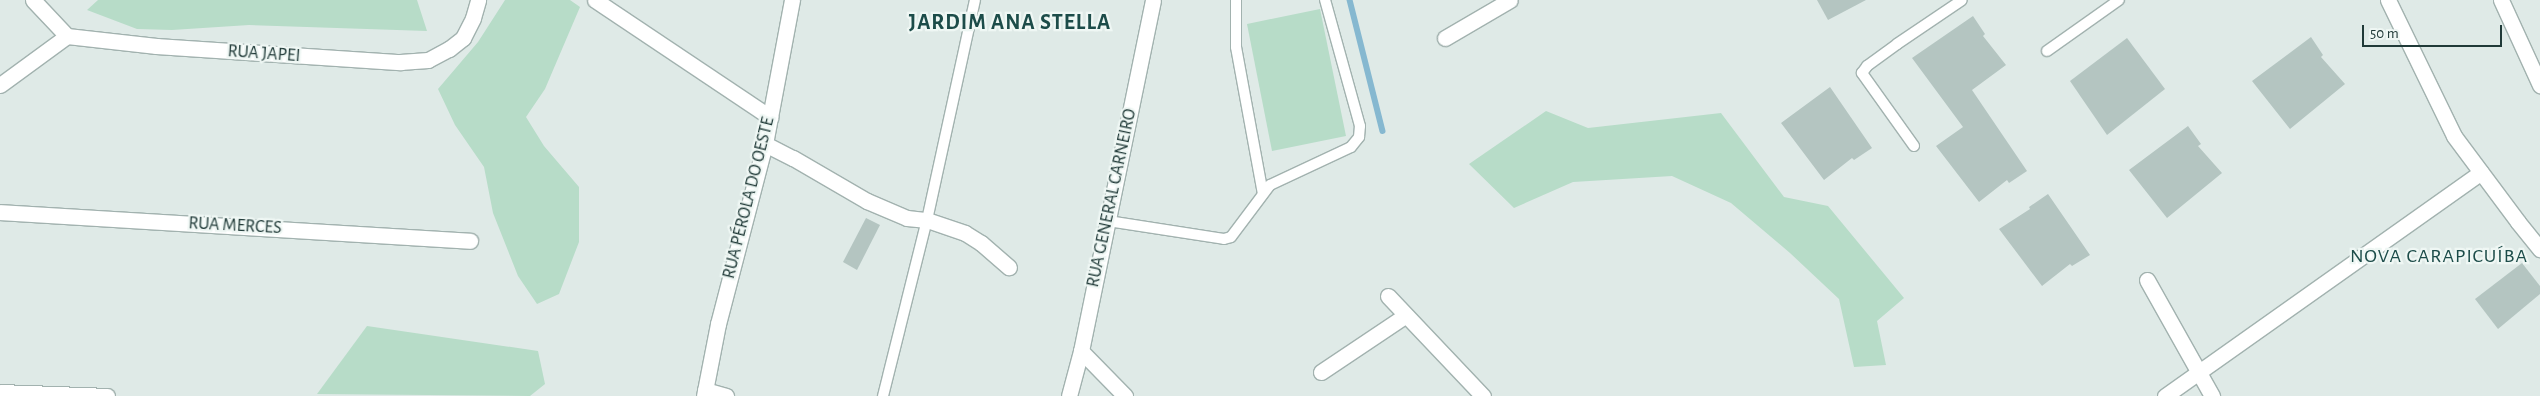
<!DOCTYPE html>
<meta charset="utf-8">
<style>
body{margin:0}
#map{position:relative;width:2540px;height:396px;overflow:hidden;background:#dfeae7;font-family:"Alegreya Sans",sans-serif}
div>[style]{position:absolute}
.green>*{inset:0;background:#b7dcc8}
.stream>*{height:5.5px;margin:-2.75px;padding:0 2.75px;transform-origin:2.75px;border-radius:2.75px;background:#86b8d0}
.building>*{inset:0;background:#b4c5c1}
.roads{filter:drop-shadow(1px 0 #a2b2af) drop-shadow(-1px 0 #a2b2af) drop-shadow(0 1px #a2b2af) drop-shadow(0 -1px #a2b2af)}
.service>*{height:10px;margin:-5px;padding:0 5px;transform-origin:5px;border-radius:5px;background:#fff}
.minor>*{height:15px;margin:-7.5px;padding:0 7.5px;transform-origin:7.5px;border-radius:7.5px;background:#fff}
.tertiary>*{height:15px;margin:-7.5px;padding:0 7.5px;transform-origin:7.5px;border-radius:7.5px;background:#fff}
span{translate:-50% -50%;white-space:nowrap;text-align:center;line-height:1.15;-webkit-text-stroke:4.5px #eff7f4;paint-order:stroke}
.street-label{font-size:18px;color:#203a38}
.quarter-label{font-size:20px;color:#1c4c49;letter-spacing:1px}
.district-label{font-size:22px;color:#1c4c49;font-weight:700;letter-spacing:1px}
.scale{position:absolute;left:2362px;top:25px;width:140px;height:22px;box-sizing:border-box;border:2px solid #203a38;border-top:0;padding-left:6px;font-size:15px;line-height:18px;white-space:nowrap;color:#203a38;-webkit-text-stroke:4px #eff7f4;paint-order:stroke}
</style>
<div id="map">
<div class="green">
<div style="clip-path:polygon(98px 0,417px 0,427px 31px,249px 25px,172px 30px,137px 29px,87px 10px)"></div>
<div style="clip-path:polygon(505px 0,570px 0,580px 7px,545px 89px,526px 117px,544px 146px,579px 187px,579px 242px,559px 294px,537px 304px,518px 276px,493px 213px,484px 167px,455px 125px,438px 89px,478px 42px)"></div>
<div style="clip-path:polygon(1320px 9px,1346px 136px,1272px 151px,1247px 24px)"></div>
<div style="clip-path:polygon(1546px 111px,1588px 128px,1721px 113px,1784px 197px,1828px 206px,1904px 298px,1877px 321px,1886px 365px,1854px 367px,1839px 299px,1790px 253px,1731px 203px,1672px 176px,1573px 182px,1514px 208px,1469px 164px)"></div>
<div style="clip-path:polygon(367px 326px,538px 351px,545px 384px,530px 396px,317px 394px)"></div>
</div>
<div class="stream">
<div style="left:1350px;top:0;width:135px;rotate:75.9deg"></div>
</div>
<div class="building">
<div style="clip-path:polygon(1817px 0,1866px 0,1828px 20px)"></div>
<div style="clip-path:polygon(1973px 16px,1985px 34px,1983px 36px,2006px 65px,1972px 90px,2027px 171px,2009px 183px,2007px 180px,1979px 202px,1936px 146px,1963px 127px,1912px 58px)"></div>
<div style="clip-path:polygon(2311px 37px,2323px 55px,2321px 57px,2345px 84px,2290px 129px,2252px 81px)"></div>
<div style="clip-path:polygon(2127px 38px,2165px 89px,2107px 135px,2070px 81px)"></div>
<div style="clip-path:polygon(1830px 87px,1872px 148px,1854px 160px,1852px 158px,1824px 180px,1781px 123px)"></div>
<div style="clip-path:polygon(2188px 126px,2201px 144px,2198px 146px,2222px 173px,2167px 218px,2129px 170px)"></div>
<div style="clip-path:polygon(2048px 194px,2090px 255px,2072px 266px,2070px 264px,2042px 286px,1999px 229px,2030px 209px,2029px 207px)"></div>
<div style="clip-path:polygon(866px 218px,880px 225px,857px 270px,843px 262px)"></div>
<div style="clip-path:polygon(2522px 263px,2540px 286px,2540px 294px,2498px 329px,2475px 299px)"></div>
</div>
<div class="roads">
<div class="service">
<div style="left:1236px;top:0;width:47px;rotate:90deg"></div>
<div style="left:1236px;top:47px;width:149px;rotate:79.6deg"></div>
<div style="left:2047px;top:51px;width:88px;rotate:-35.3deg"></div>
<div style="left:1914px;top:146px;width:90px;rotate:-125.5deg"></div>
<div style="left:1862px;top:73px;width:9px;rotate:-54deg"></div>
<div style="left:1867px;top:66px;width:37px;rotate:-36deg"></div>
<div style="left:1897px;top:44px;width:78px;rotate:-34.1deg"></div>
<div style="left:1108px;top:221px;width:117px;rotate:8.8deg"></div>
<div style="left:1224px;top:239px;width:7px;rotate:-16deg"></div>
<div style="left:1231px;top:237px;width:65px;rotate:-53.1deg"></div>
<div style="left:1270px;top:185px;width:89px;rotate:-25.1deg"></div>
<div style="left:1351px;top:147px;width:13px;rotate:-51deg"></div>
<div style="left:1359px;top:137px;width:11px;rotate:-85deg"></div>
<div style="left:1360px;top:126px;width:131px;rotate:-105.5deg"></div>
<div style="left:883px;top:396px;width:181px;rotate:-76deg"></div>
<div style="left:927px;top:220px;width:225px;rotate:-77.7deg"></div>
</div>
<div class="minor">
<div style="left:33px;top:0;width:50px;rotate:46.6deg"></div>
<div style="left:67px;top:36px;width:90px;rotate:6.4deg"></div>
<div style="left:156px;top:46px;width:245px;rotate:3.8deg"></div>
<div style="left:400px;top:62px;width:28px;rotate:-4deg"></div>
<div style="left:428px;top:60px;width:24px;rotate:-28deg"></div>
<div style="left:449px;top:49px;width:18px;rotate:-38deg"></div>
<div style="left:463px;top:38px;width:22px;rotate:-63deg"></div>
<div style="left:473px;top:18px;width:19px;rotate:-74deg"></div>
<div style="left:595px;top:0;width:211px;rotate:33.8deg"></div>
<div style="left:2501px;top:0;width:94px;rotate:65.4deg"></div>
<div style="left:1445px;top:38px;width:75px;rotate:-30.3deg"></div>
<div style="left:0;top:85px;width:83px;rotate:-36.2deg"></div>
<div style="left:765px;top:144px;width:31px;rotate:27deg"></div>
<div style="left:793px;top:158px;width:86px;rotate:30.2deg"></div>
<div style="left:867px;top:201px;width:43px;rotate:23deg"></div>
<div style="left:907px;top:218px;width:20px;rotate:6deg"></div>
<div style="left:927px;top:220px;width:40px;rotate:18.9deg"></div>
<div style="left:965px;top:233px;width:19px;rotate:32deg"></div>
<div style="left:981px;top:243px;width:37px;rotate:41deg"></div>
<div style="left:0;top:212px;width:471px;rotate:3.5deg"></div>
<div style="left:2147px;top:280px;width:133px;rotate:60.7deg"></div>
<div style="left:1388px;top:296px;width:138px;rotate:46.5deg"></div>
<div style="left:1081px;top:351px;width:63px;rotate:45.6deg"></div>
<div style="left:1321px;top:372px;width:102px;rotate:-33.8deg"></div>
<div style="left:705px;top:390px;width:22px;rotate:16deg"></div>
<div style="left:0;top:392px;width:107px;rotate:2.1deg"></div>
<div style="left:704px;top:396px;width:73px;rotate:-79deg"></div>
<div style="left:718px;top:324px;width:186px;rotate:-75.4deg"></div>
<div style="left:765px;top:144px;width:147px;rotate:-79.4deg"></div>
<div style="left:1069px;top:396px;width:47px;rotate:-75.1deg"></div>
<div style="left:1081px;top:351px;width:358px;rotate:-78.4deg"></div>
<div style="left:2165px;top:396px;width:387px;rotate:-35.3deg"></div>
</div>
<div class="tertiary">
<div style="left:2388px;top:0;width:151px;rotate:64.1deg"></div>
<div style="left:2454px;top:136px;width:107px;rotate:53.3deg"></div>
<div style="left:2518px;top:222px;width:35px;rotate:51deg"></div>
</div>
</div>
<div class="street-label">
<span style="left:264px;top:54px;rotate:4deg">RUA JAPEI</span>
<span style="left:749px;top:198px;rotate:-76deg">RUA PÉROLA DO OESTE</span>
<span style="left:1112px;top:198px;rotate:-78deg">RUA GENERAL CARNEIRO</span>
<span style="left:235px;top:226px;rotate:3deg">RUA MERCES</span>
</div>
<div class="quarter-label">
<span style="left:2439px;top:256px">NOVA CARAPICUÍBA</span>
</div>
<div class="district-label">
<span style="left:1010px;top:23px">JARDIM ANA STELLA</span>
</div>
<div class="scale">50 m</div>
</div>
